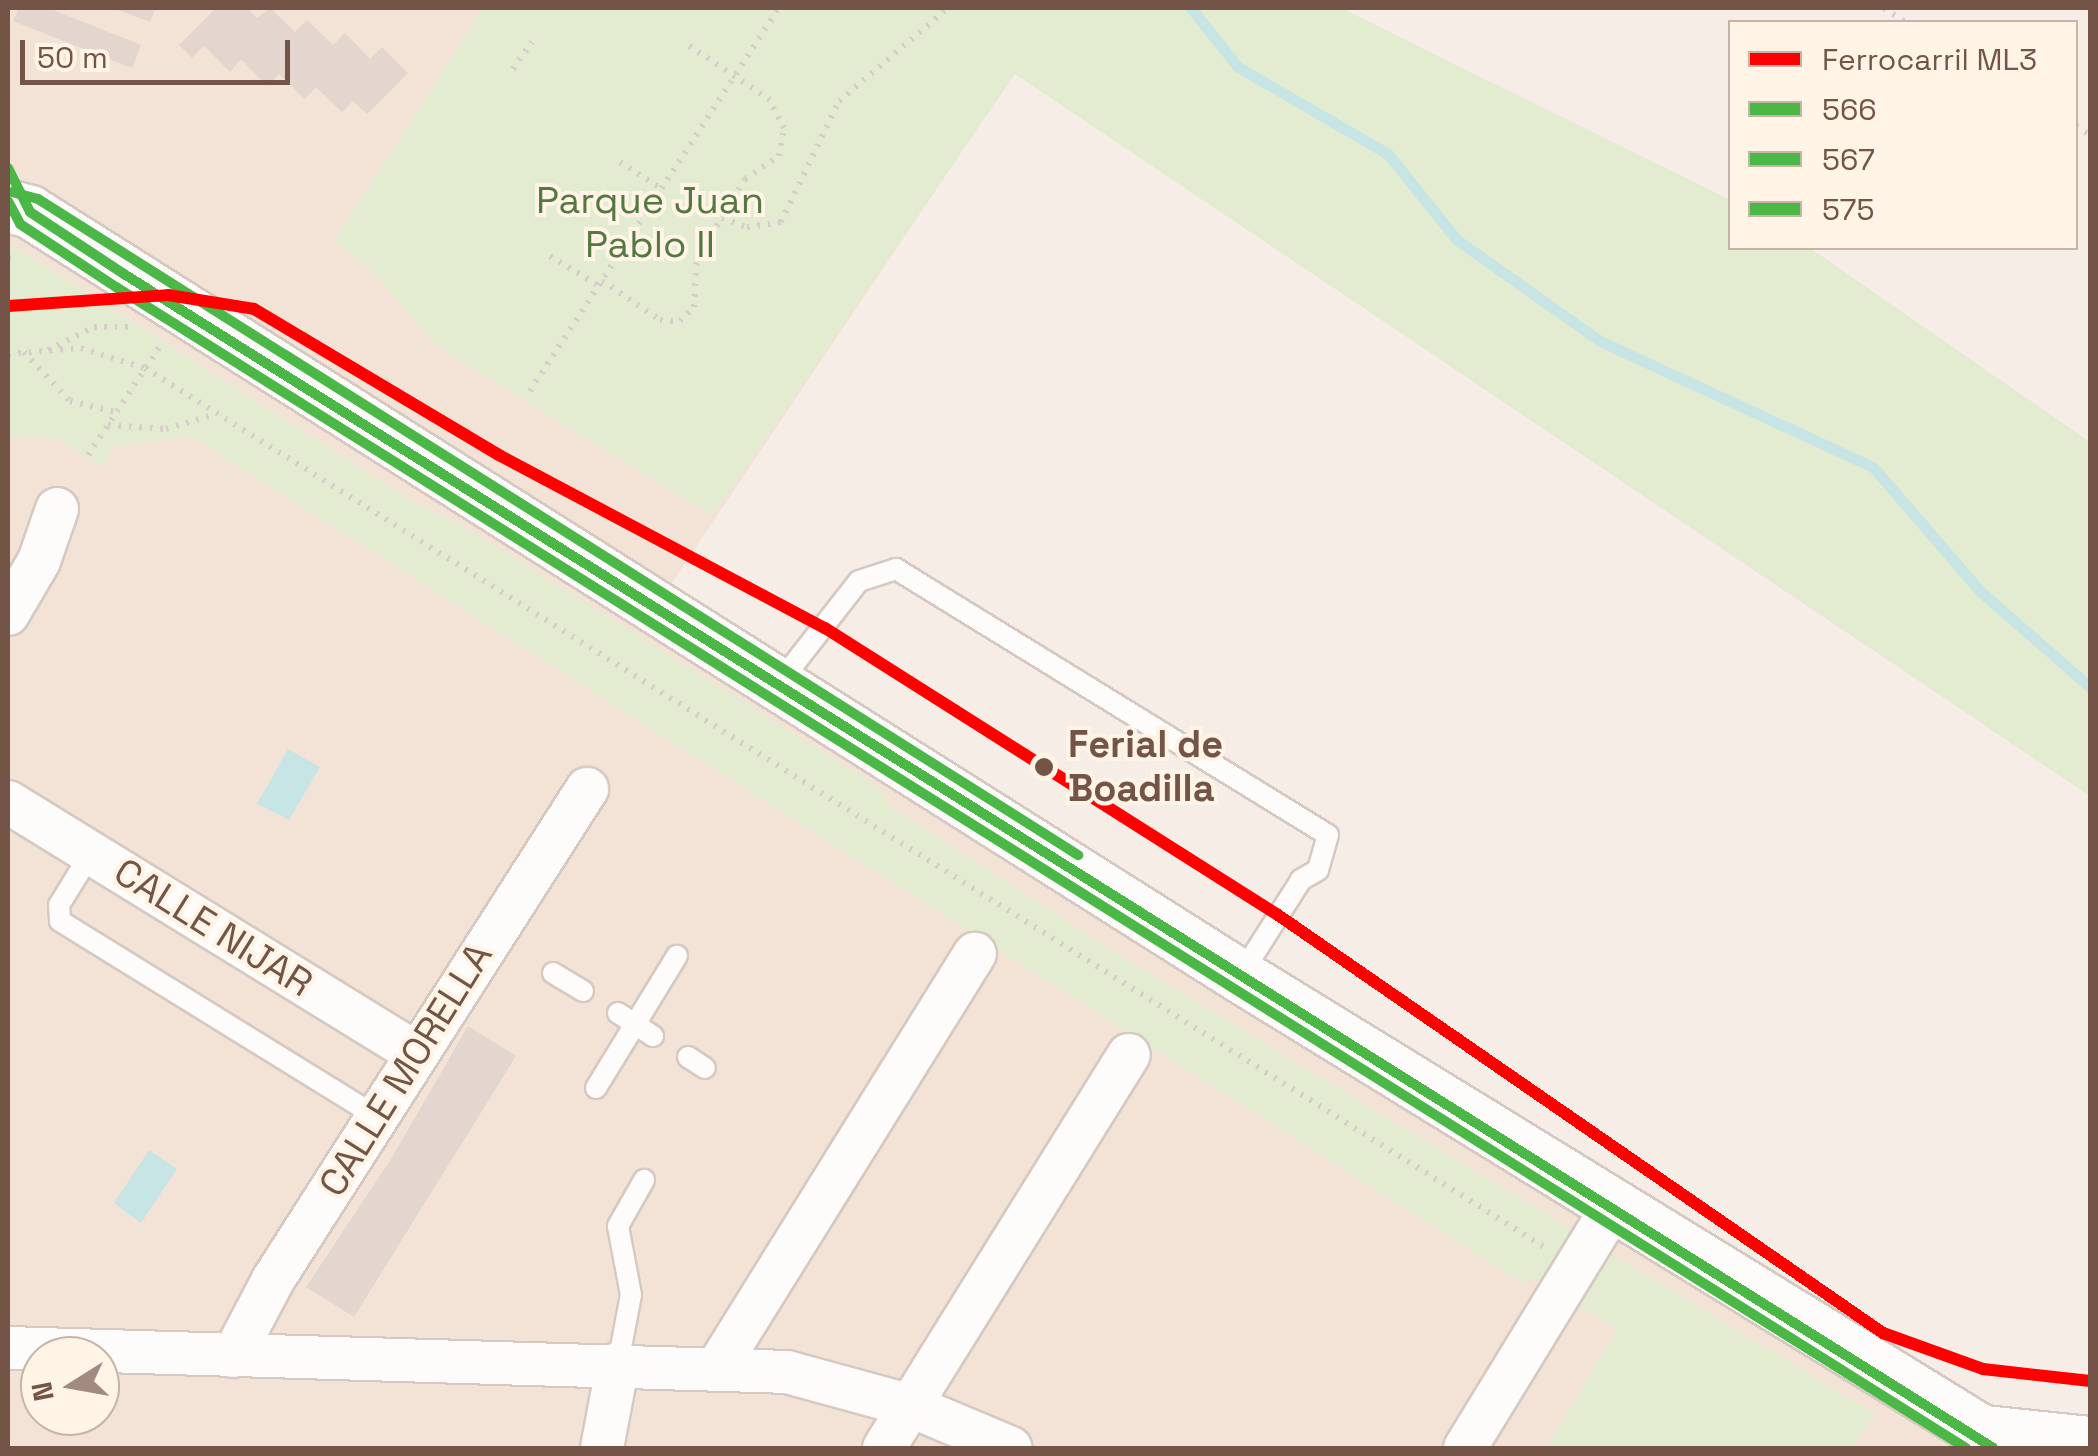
<!DOCTYPE html>
<style>
body{margin:0}
#map{position:relative;width:2098px;height:1456px;overflow:hidden;background:#f6eee6;font-family:"Space Grotesk",sans-serif}
div>[style]{position:absolute}
.residential>*{inset:0;background:#f2e3d6}
.green>*{inset:0;background:#e3ebd1}
.water>*{inset:0;background:#c8e5e5}
.stream>*{height:11px;margin:-5.5px;padding:0 5.5px;transform-origin:5.5px;border-radius:5.5px;background:#c8e5e5}
.building>*{inset:0;background:#e2d6ce}
.path>*{height:6px;margin-top:-3px;transform-origin:0;background:repeating-linear-gradient(90deg,#d7cdc9 0 2.5px,transparent 0 10.5px)}
.roads{filter:drop-shadow(2px 0 #d5c9c1) drop-shadow(-2px 0 #d5c9c1) drop-shadow(0 2px #d5c9c1) drop-shadow(0 -2px #d5c9c1)}
.service>*{height:20px;margin:-10px;padding:0 10px;transform-origin:10px;border-radius:10px;background:#fefcfb}
.minor>*{height:42px;margin:-21px;padding:0 21px;transform-origin:21px;border-radius:21px;background:#fefcfb}
.tertiary>*{height:52px;margin:-26px;padding:0 26px;transform-origin:26px;border-radius:26px;background:#fefcfb}
.bus-1>*{height:10px;margin:-5px;padding:0 5px;transform-origin:5px;border-radius:5px;background:#4ab747}
.bus-2>*{height:10px;margin:-5px;padding:0 5px;transform-origin:5px;border-radius:5px;background:#4ab747}
.bus-3>*{height:10px;margin:-5px;padding:0 5px;transform-origin:5px;border-radius:5px;background:#4ab747}
.rail-1>*{height:12px;margin:-6px;padding:0 6px;transform-origin:6px;border-radius:6px;background:#f00}
.dots>*{width:28px;height:28px;translate:-50% -50%;box-sizing:border-box;border:5px solid #fff4e6;border-radius:50%}
span{translate:-50% -50%;white-space:nowrap;text-align:center;line-height:1.15;-webkit-text-stroke:8px #fff4e6;paint-order:stroke}
.park-label{font-size:38px;color:#547840}
.stop-label{font-size:38px;color:#735447;font-weight:700}
.left{translate:0 -50%;text-align:left}
.street-label{font-size:38px;color:#735447}
.frame{position:absolute;inset:0;border:10px solid #735447;pointer-events:none}
.legend{position:absolute;left:1728px;top:20px;width:350px;height:230px;box-sizing:border-box;background:#fff4e6;border:2px solid #c7b4a6;margin:0;padding:12px 18px;list-style:none;font-size:30px;color:#735447}
.legend li{display:flex;align-items:center;gap:20px;height:50px}
.legend b{width:50px;border:2px solid #c7b4a6}
.north{position:absolute;left:20px;top:1336px;width:100px;height:100px;box-sizing:border-box;background:#fff4e6;border:2px solid #c7b4a6;border-radius:50%;rotate:259deg;font-size:28px;font-weight:700;line-height:40px;text-align:center;color:#735447}
.north::after{content:'';display:block;margin:auto;width:35px;height:45px;background:#a18a7f;clip-path:polygon(50% 0,100% 100%,50% 72%,0 100%)}
.scale{position:absolute;left:20px;top:40px;width:270px;height:45px;box-sizing:border-box;border:5px solid #735447;border-top:0;padding-left:12px;font-size:30px;line-height:35px;white-space:nowrap;color:#735447;-webkit-text-stroke:8px #fff4e6;paint-order:stroke}
</style>
<div id="map">
<div class="residential">
<div style="clip-path:polygon(evenodd,8px 8px,1058px 8px,643px 626px,2049px 1448px,8px 1448px,8px 8px,40px 1356px,100px 1356px,100px 1416px,40px 1416px,40px 1356px)"></div>
</div>
<div class="green">
<div style="clip-path:polygon(483px 8px,1341px 8px,1730px 200px,1730px 248px,1810px 248px,2090px 442px,2090px 796px,1015px 74px,712px 516px,436px 346px,370px 269px,334px 241px)"></div>
<div style="clip-path:polygon(8px 242px,412px 501px,466px 528px,882px 789px,889px 806px,1121px 956px,1875px 1414px,1851px 1448px,1546px 1448px,1617px 1329px,1533px 1277px,1525px 1285px,192px 437px,115px 446px,101px 467px,59px 439px,8px 437px)"></div>
</div>
<div class="water">
<div style="clip-path:polygon(288px 749px,320px 767px,289px 820px,257px 804px)"></div>
<div style="clip-path:polygon(149px 1150px,177px 1169px,141px 1223px,114px 1203px)"></div>
</div>
<div class="stream">
<div style="left:1191px;top:8px;width:75px;rotate:51.5deg"></div>
<div style="left:1238px;top:67px;width:173px;rotate:30.1deg"></div>
<div style="left:1388px;top:154px;width:110px;rotate:51.3deg"></div>
<div style="left:1457px;top:240px;width:175px;rotate:35.2deg"></div>
<div style="left:1600px;top:341px;width:301px;rotate:24.8deg"></div>
<div style="left:1873px;top:467px;width:165px;rotate:49.2deg"></div>
<div style="left:1981px;top:592px;width:145px;rotate:41.1deg"></div>
</div>
<div class="building">
<div style="clip-path:polygon(19px 8px,48px 8px,141px 45px,132px 68px,13px 21px)"></div>
<div style="clip-path:polygon(113px 8px,156px 8px,150px 22px)"></div>
<div style="clip-path:polygon(216px 8px,247px 8px,257px 18px,270px 8px,295px 32px,307px 20px,333px 45px,345px 33px,370px 59px,382px 47px,408px 73px,367px 114px,353px 101px,342px 112px,316px 87px,305px 99px,279px 74px,267px 86px,241px 59px,230px 72px,204px 46px,192px 58px,179px 45px)"></div>
<div style="clip-path:polygon(468px 1026px,516px 1056px,354px 1317px,306px 1287px,391px 1159px)"></div>
</div>
<div class="path">
<div style="left:1884px;top:8px;width:25px;rotate:34deg"></div>
<div style="left:513px;top:69px;width:33px;rotate:-55deg"></div>
<div style="left:2076px;top:126px;width:17px;rotate:33deg"></div>
<div style="left:620px;top:162px;width:50px;rotate:32.7deg"></div>
<div style="left:722px;top:218px;width:27px;rotate:20deg"></div>
<div style="left:747px;top:227px;width:34px;rotate:-8deg"></div>
<div style="left:781px;top:222px;width:134px;rotate:-64.4deg"></div>
<div style="left:839px;top:101px;width:143px;rotate:-40.5deg"></div>
<div style="left:550px;top:256px;width:57px;rotate:31.5deg"></div>
<div style="left:8px;top:258px;width:5px"></div>
<div style="left:602px;top:281px;width:70px;rotate:33.9deg"></div>
<div style="left:660px;top:320px;width:20px;rotate:3deg"></div>
<div style="left:680px;top:321px;width:20px;rotate:-45deg"></div>
<div style="left:694px;top:307px;width:42px;rotate:-87.3deg"></div>
<div style="left:696px;top:265px;width:23px;rotate:-65deg"></div>
<div style="left:706px;top:244px;width:76px;rotate:-59deg"></div>
<div style="left:745px;top:179px;width:41px;rotate:-34.1deg"></div>
<div style="left:779px;top:156px;width:28px;rotate:-80deg"></div>
<div style="left:784px;top:128px;width:31px;rotate:-117deg"></div>
<div style="left:770px;top:100px;width:102px;rotate:-146.2deg"></div>
<div style="left:48px;top:350px;width:51px;rotate:-26.6deg"></div>
<div style="left:94px;top:327px;width:36px"></div>
<div style="left:24px;top:352px;width:67px;rotate:46.8deg"></div>
<div style="left:70px;top:401px;width:46px;rotate:13.7deg"></div>
<div style="left:8px;top:354px;width:73px;rotate:-4.7deg"></div>
<div style="left:81px;top:348px;width:67px;rotate:17.4deg"></div>
<div style="left:145px;top:368px;width:1652px;rotate:32.14deg"></div>
<div style="left:530px;top:391px;width:457px;rotate:-57deg"></div>
<div style="left:108px;top:425px;width:58px;rotate:3.9deg"></div>
<div style="left:166px;top:429px;width:52px;rotate:-16.7deg"></div>
<div style="left:88px;top:455px;width:134px;rotate:-56.5deg"></div>
</div>
<div class="roads">
<div class="service">
<div style="left:780px;top:682px;width:128px;rotate:-52deg"></div>
<div style="left:859px;top:581px;width:39px;rotate:-18deg"></div>
<div style="left:896px;top:569px;width:507px;rotate:31.62deg"></div>
<div style="left:1328px;top:835px;width:36px;rotate:106deg"></div>
<div style="left:1318px;top:870px;width:20px;rotate:150deg"></div>
<div style="left:1301px;top:880px;width:114px;rotate:122.4deg"></div>
<div style="left:91px;top:853px;width:61px;rotate:121.6deg"></div>
<div style="left:59px;top:905px;width:16px;rotate:86deg"></div>
<div style="left:60px;top:921px;width:373px;rotate:31.7deg"></div>
<div style="left:553px;top:973px;width:35px;rotate:31deg"></div>
<div style="left:618px;top:1013px;width:42px;rotate:33.3deg"></div>
<div style="left:688px;top:1057px;width:20px;rotate:33deg"></div>
<div style="left:596px;top:1088px;width:155px;rotate:-58.5deg"></div>
<div style="left:618px;top:1363px;width:69px;rotate:-79.2deg"></div>
<div style="left:631px;top:1295px;width:70px;rotate:-100.7deg"></div>
<div style="left:618px;top:1226px;width:53px;rotate:-60.5deg"></div>
</div>
<div class="minor">
<div style="left:8px;top:614px;width:61px;rotate:-59.7deg"></div>
<div style="left:39px;top:561px;width:55px;rotate:-70.9deg"></div>
<div style="left:8px;top:802px;width:481px;rotate:31.6deg"></div>
<div style="left:8px;top:1348px;width:779px;rotate:1.76deg"></div>
<div style="left:787px;top:1372px;width:129px;rotate:15.3deg"></div>
<div style="left:911px;top:1406px;width:108px;rotate:22.8deg"></div>
<div style="left:233px;top:1356px;width:86px;rotate:-62.2deg"></div>
<div style="left:273px;top:1280px;width:583px;rotate:-57.4deg"></div>
<div style="left:717px;top:1368px;width:488px;rotate:-58.1deg"></div>
<div style="left:602px;top:1448px;width:86px;rotate:-79.3deg"></div>
<div style="left:884px;top:1448px;width:463px;rotate:-58.1deg"></div>
<div style="left:1465px;top:1448px;width:285px;rotate:-58.5deg"></div>
</div>
<div class="tertiary">
<div style="left:8px;top:206px;width:23px;rotate:15deg"></div>
<div style="left:30px;top:212px;width:1431px;rotate:32.27deg"></div>
<div style="left:1240px;top:976px;width:901px;rotate:31.57deg"></div>
<div style="left:1975px;top:1431px;width:116px;rotate:6deg"></div>
</div>
</div>
<div class="bus-1">
<div style="left:8px;top:168px;width:49px;rotate:63.4deg"></div>
<div style="left:30px;top:212px;width:113px;rotate:33.4deg"></div>
<div style="left:124px;top:274px;width:2207px;rotate:32.13deg"></div>
</div>
<div class="bus-2">
<div style="left:8px;top:201px;width:26px;rotate:62deg"></div>
<div style="left:20px;top:224px;width:115px;rotate:33.3deg"></div>
<div style="left:116px;top:287px;width:2184px;rotate:32.11deg"></div>
</div>
<div class="bus-3">
<div style="left:12px;top:192px;width:27px;rotate:15deg"></div>
<div style="left:38px;top:199px;width:1230px;rotate:32.24deg"></div>
</div>
<div class="rail-1">
<div style="left:8px;top:306px;width:160px;rotate:-3.9deg"></div>
<div style="left:168px;top:295px;width:87px;rotate:9.2deg"></div>
<div style="left:254px;top:309px;width:285px;rotate:30.8deg"></div>
<div style="left:499px;top:455px;width:369px;rotate:28deg"></div>
<div style="left:825px;top:628px;width:536px;rotate:32.36deg"></div>
<div style="left:1278px;top:915px;width:735px;rotate:34.64deg"></div>
<div style="left:1883px;top:1333px;width:106px;rotate:19.8deg"></div>
<div style="left:1983px;top:1369px;width:108px;rotate:6.4deg"></div>
</div>
<div class="dots">
<div style="left:1044px;top:767px;background:#735447"></div>
</div>
<div class="park-label">
<span style="left:650px;top:223px">Parque Juan<br>Pablo II</span>
</div>
<div class="stop-label">
<span class="left" style="left:1068px;top:767px">Ferial de<br>Boadilla</span>
</div>
<div class="street-label">
<span style="left:213px;top:928px;rotate:32deg">CALLE NIJAR</span>
<span style="left:406px;top:1070px;rotate:-58deg">CALLE MORELLA</span>
</div>
<div class="frame"></div>
<ul class="legend">
<li><b style="height:12px;background:#f00"></b>Ferrocarril ML3</li>
<li><b style="height:12px;background:#4ab747"></b>566</li>
<li><b style="height:12px;background:#4ab747"></b>567</li>
<li><b style="height:12px;background:#4ab747"></b>575</li>
</ul>
<div class="north">N</div>
<div class="scale">50 m</div>
</div>
